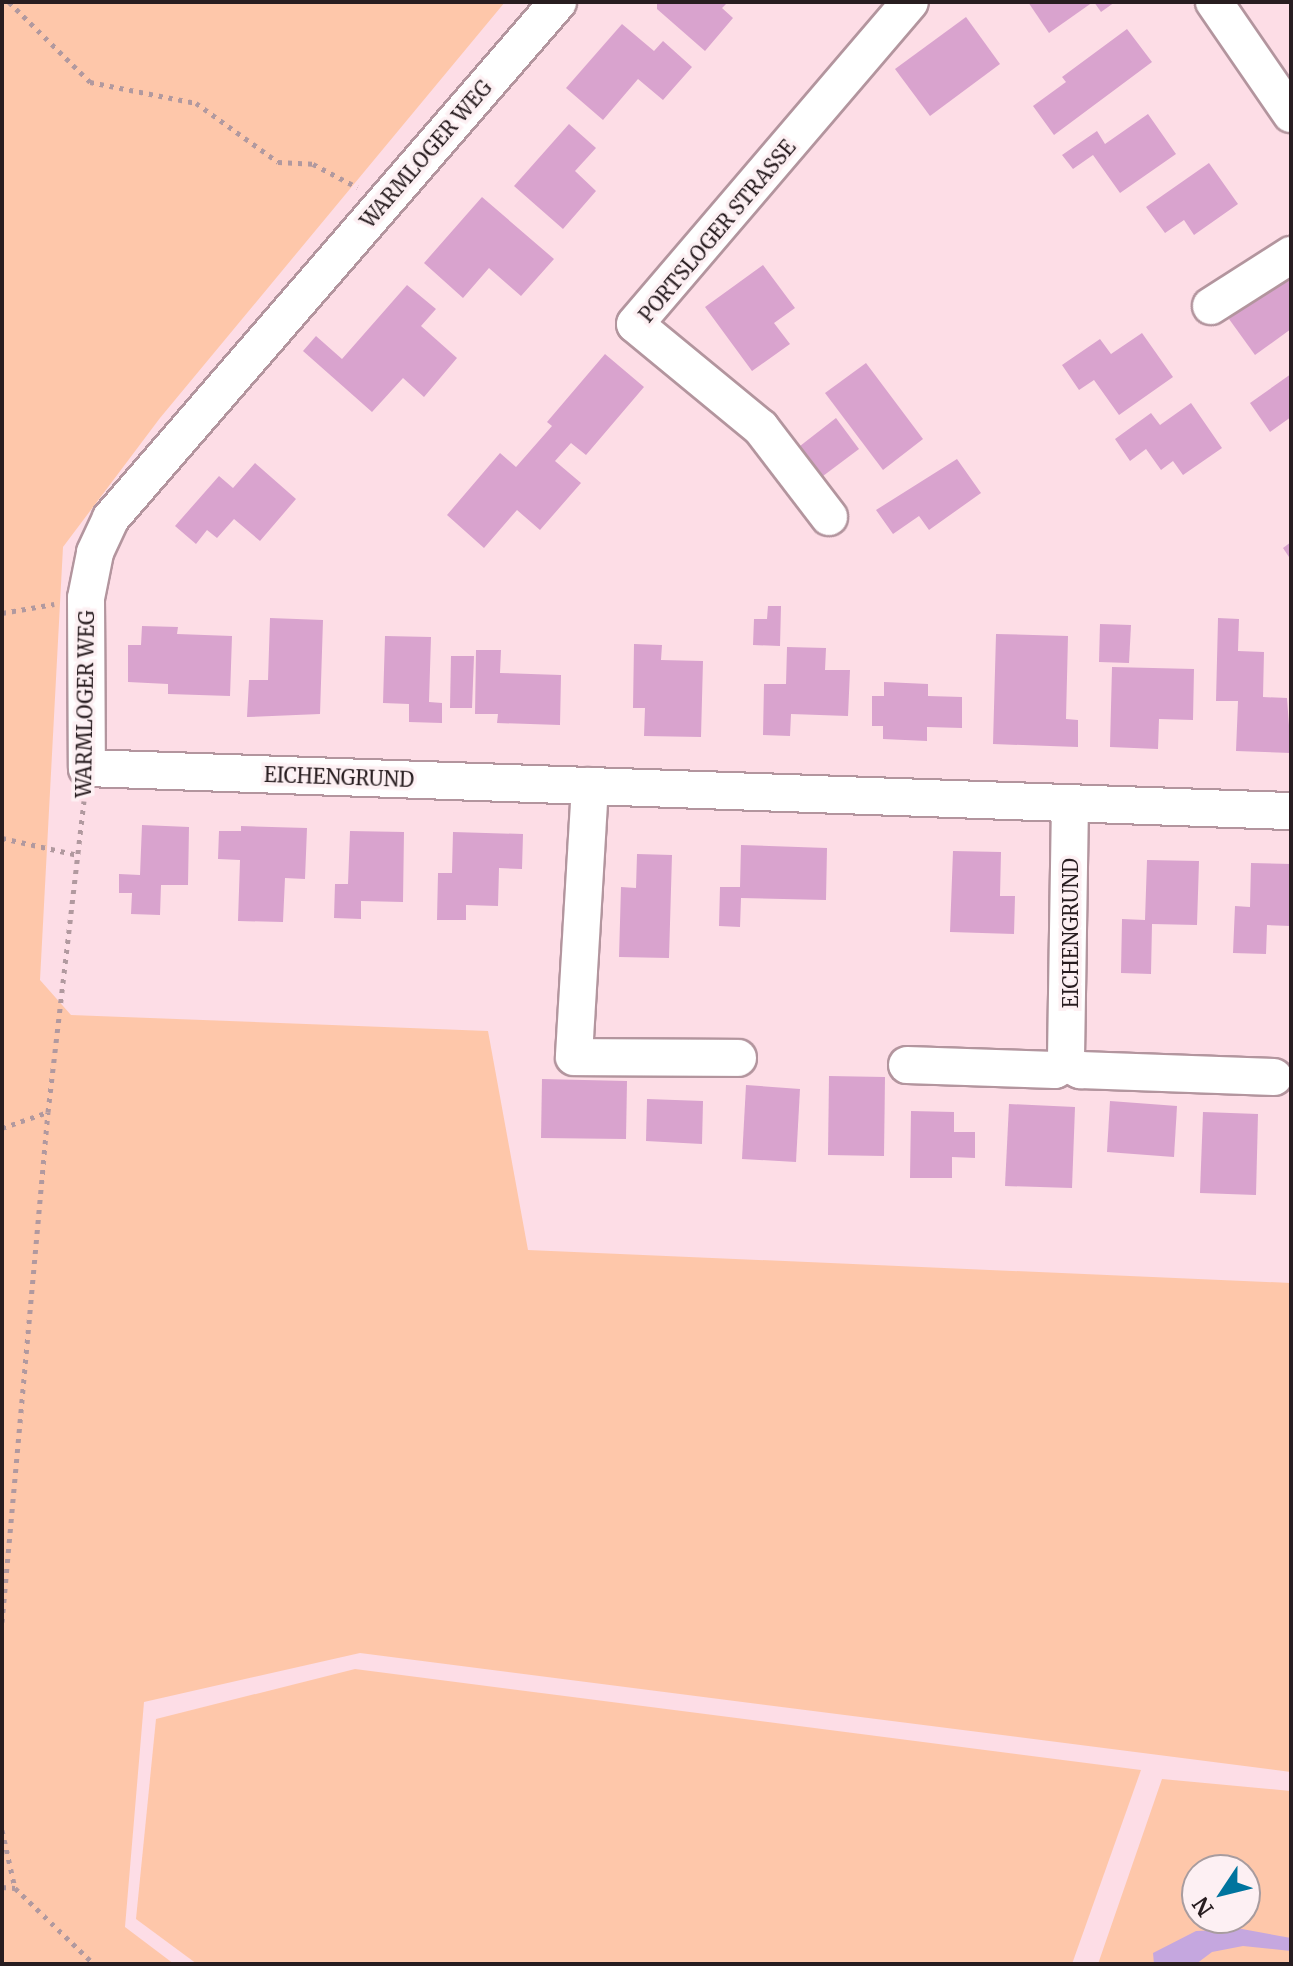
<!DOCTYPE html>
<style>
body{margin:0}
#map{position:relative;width:1293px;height:1966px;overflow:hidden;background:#fddde6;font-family:Merriweather,serif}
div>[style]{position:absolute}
.green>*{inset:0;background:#fec7aa}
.water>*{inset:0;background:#c5a7df}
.building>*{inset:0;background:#d9a3ce}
.path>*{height:5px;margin-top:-2.5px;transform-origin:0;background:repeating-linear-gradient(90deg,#b1999f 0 4px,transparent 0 10px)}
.roads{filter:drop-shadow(2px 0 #b3959e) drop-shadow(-2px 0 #b3959e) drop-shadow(0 2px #b3959e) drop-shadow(0 -2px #b3959e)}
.minor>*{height:36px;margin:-18px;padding:0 18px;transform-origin:18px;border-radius:18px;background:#fff}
span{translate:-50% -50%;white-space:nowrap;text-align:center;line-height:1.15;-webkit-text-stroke:7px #fdf0f3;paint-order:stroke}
.street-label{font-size:20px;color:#281d20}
.frame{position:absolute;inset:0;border:4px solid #281d20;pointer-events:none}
.north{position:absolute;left:1181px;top:1854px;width:80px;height:80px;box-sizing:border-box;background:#fdf0f3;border:2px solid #a89c9f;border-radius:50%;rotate:235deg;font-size:22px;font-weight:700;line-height:32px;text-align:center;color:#281d20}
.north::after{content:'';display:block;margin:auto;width:28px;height:36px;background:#00749e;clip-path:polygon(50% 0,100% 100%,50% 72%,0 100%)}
</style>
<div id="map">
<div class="green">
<div style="clip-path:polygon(2px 2px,505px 2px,160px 418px,63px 547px,40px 980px,71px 1015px,488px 1031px,528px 1250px,1291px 1283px,1291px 1772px,360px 1653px,144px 1702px,125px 1927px,174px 1964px,2px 1964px)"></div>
<div style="clip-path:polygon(355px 1669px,1141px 1770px,1072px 1964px,197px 1964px,136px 1919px,156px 1719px)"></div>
<div style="clip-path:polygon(evenodd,1162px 1779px,1291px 1791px,1291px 1964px,1098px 1964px,1162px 1779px,1197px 1870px,1245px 1870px,1245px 1918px,1197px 1918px,1197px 1870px)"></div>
</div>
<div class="water">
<div style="clip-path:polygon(1242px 1929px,1291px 1938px,1291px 1951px,1243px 1946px,1212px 1952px,1196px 1964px,1154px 1964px,1153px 1953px,1196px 1931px)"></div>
</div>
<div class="building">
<div style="clip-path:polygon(657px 2px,728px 2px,722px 8px,733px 18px,705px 51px,657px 9px)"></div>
<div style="clip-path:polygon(1028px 2px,1093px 2px,1049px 33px)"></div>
<div style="clip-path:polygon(1094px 2px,1115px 2px,1101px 12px)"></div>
<div style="clip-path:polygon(966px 17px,1000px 64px,930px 116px,895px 69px)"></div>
<div style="clip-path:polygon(622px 24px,654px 51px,663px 41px,692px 67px,663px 100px,638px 79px,603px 120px,566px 88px)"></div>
<div style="clip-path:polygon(1127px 29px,1152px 62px,1054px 135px,1033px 106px,1066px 82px,1062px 77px)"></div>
<div style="clip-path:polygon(1148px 114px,1176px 154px,1120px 193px,1093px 155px,1073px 169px,1062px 155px,1097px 131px,1105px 144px)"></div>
<div style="clip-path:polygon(569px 124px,596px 148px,575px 171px,596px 191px,563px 229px,514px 186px)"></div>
<div style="clip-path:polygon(1209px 163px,1238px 204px,1194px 235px,1184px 220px,1165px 233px,1146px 207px)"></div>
<div style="clip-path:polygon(482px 197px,554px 259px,521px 296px,489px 268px,463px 298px,424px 263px)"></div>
<div style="clip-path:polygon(763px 265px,795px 308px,774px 323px,790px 344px,752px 371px,705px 307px)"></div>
<div style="clip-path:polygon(1291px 268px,1291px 329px,1255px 355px,1229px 319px)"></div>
<div style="clip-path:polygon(407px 285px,436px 309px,421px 326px,457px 358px,424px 397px,403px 378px,372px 412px,303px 351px,316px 336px,342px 359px)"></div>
<div style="clip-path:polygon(1142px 333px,1173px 377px,1119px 415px,1094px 380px,1079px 390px,1062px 365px,1100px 339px,1111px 354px)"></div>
<div style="clip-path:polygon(605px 354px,644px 387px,586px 455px,571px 443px,555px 461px,581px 483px,540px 530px,517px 510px,484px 548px,447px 515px,500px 453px,516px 467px,552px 426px,547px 422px)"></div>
<div style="clip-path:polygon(866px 363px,923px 439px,883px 470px,825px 393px)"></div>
<div style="clip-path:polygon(1291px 374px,1291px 417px,1270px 432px,1250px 403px)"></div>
<div style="clip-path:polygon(1191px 403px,1222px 448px,1183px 475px,1173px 461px,1161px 470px,1146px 449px,1130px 461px,1115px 439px,1151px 413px,1160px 425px)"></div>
<div style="clip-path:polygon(836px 418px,859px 449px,823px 476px,800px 446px)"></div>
<div style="clip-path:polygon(957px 459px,981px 493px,929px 530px,919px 516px,893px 534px,876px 510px)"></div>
<div style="clip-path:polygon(255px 463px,296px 499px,260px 541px,234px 519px,217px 538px,207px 530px,196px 544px,175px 526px,219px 476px,233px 488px)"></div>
<div style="clip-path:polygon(1291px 542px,1291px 560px,1283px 548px)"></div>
<div style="clip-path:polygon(768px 606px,781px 606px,780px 646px,753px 645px,754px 619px,767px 619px)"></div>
<div style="clip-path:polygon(270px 618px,323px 620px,320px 714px,247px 717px,249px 680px,268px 680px)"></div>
<div style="clip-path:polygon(1218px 618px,1239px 619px,1238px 651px,1264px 652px,1263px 697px,1287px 698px,1291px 753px,1236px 751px,1238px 701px,1216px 701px)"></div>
<div style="clip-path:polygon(1100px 624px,1131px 625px,1129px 663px,1099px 662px)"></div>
<div style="clip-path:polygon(142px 626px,178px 627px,177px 634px,232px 636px,230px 696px,168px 694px,168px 684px,128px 682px,128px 645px,141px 645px)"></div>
<div style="clip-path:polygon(996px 634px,1068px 636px,1066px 719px,1078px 720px,1078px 747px,993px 744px)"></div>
<div style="clip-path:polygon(385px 636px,431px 637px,429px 702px,442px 703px,442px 723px,409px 722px,409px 704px,383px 703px)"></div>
<div style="clip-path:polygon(634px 644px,662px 645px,661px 660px,703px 661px,701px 737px,644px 736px,645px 708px,633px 708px)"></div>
<div style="clip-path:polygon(787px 647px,826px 648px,825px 670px,850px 670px,848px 716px,791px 714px,790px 736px,763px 735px,764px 684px,786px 684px)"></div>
<div style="clip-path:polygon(476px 650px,501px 650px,500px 673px,561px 675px,560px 725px,497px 723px,498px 714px,475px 714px)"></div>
<div style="clip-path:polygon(451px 656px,474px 656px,472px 708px,450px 708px)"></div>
<div style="clip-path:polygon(1112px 667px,1194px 669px,1193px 720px,1159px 719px,1158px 749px,1110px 747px)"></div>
<div style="clip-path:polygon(884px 682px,928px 684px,928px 696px,962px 697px,962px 728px,927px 727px,927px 741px,883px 739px,883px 726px,872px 726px,872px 696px,884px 696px)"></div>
<div style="clip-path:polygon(142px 825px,189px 827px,188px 885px,161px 885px,160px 915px,131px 914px,132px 893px,119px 893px,119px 874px,140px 875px)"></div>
<div style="clip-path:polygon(241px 826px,307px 828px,305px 879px,285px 878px,283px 922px,238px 921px,240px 860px,218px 859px,219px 831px,241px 831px)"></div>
<div style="clip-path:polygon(350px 831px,404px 832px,403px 902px,361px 901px,361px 919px,334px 918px,335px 884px,348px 884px)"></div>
<div style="clip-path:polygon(453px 832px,523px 834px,522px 869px,499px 868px,498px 906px,466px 905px,466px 920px,437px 920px,438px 873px,452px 873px)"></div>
<div style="clip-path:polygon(741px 845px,827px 848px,826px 900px,741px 898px,740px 927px,719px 926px,720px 887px,740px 887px)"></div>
<div style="clip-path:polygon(953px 851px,1001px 852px,1000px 896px,1015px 896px,1014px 934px,950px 932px)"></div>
<div style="clip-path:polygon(637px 854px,672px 855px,669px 958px,619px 957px,621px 887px,636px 888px)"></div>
<div style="clip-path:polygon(1147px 860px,1199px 861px,1197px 925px,1152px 924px,1151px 974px,1121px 973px,1122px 919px,1145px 920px)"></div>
<div style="clip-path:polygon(1251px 863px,1291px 864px,1291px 926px,1267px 925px,1266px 954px,1233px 953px,1235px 906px,1250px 907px)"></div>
<div style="clip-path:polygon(829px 1076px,885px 1077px,884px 1156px,828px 1155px)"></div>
<div style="clip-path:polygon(542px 1079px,627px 1081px,626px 1139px,541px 1138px)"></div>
<div style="clip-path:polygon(746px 1085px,800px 1089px,796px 1162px,742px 1159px)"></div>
<div style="clip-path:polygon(647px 1099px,703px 1101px,702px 1144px,646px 1141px)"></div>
<div style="clip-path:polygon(1110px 1101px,1177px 1106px,1174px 1157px,1107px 1152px)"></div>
<div style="clip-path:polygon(1009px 1104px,1075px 1107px,1072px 1188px,1005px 1186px)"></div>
<div style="clip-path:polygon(911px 1111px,954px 1112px,954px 1132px,975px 1132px,975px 1158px,952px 1157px,952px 1178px,910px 1178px)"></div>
<div style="clip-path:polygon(1203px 1112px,1258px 1114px,1256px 1195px,1200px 1193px)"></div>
</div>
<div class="path">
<div style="left:9px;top:2px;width:114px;rotate:44.6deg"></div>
<div style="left:90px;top:82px;width:108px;rotate:11.2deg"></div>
<div style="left:196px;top:103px;width:101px;rotate:35.7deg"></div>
<div style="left:278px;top:162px;width:35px;rotate:3deg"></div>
<div style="left:313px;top:164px;width:50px;rotate:27.6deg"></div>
<div style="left:2px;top:613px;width:53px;rotate:-9.8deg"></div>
<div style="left:2px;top:838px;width:78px;rotate:12.6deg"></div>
<div style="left:2px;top:1128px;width:49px;rotate:-19.2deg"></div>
<div style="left:2px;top:1622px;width:512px;rotate:-84.85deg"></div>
<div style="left:48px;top:1112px;width:313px;rotate:-83.4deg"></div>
<div style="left:2px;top:1830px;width:59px;rotate:77.4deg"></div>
<div style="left:15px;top:1888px;width:110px;rotate:43.9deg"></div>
<div style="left:2px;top:1887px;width:13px;rotate:4deg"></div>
</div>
<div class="roads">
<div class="minor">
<div style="left:558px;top:2px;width:683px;rotate:130.9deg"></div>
<div style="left:111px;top:518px;width:38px;rotate:115deg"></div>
<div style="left:95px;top:553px;width:46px;rotate:101.3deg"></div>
<div style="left:86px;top:598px;width:170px;rotate:89.7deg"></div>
<div style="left:87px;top:768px;width:1205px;rotate:2.05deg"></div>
<div style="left:1214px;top:2px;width:136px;rotate:55.5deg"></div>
<div style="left:1211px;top:306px;width:95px;rotate:-32.5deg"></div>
<div style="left:829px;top:517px;width:112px;rotate:-127.4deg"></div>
<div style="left:761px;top:428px;width:163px;rotate:-140.5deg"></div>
<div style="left:635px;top:324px;width:423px;rotate:-49.5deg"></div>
<div style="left:590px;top:786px;width:271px;rotate:93.4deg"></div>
<div style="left:574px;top:1057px;width:164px;rotate:0.3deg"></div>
<div style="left:1070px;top:803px;width:260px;rotate:90.9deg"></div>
<div style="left:1066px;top:1063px;width:16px;rotate:27deg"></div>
<div style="left:1080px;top:1070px;width:194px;rotate:2.1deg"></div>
<div style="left:907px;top:1065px;width:148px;rotate:1.9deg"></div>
<div style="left:1055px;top:1070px;width:13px;rotate:-32deg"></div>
</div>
</div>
<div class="street-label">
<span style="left:426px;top:154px;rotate:-49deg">WARMLOGER WEG</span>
<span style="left:717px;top:231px;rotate:-50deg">PORTSLOGER STRASSE</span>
<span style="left:85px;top:704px;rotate:-89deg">WARMLOGER WEG</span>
<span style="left:339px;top:777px;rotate:2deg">EICHENGRUND</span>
<span style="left:1070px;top:933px;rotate:-90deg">EICHENGRUND</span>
</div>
<div class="frame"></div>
<div class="north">N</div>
</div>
